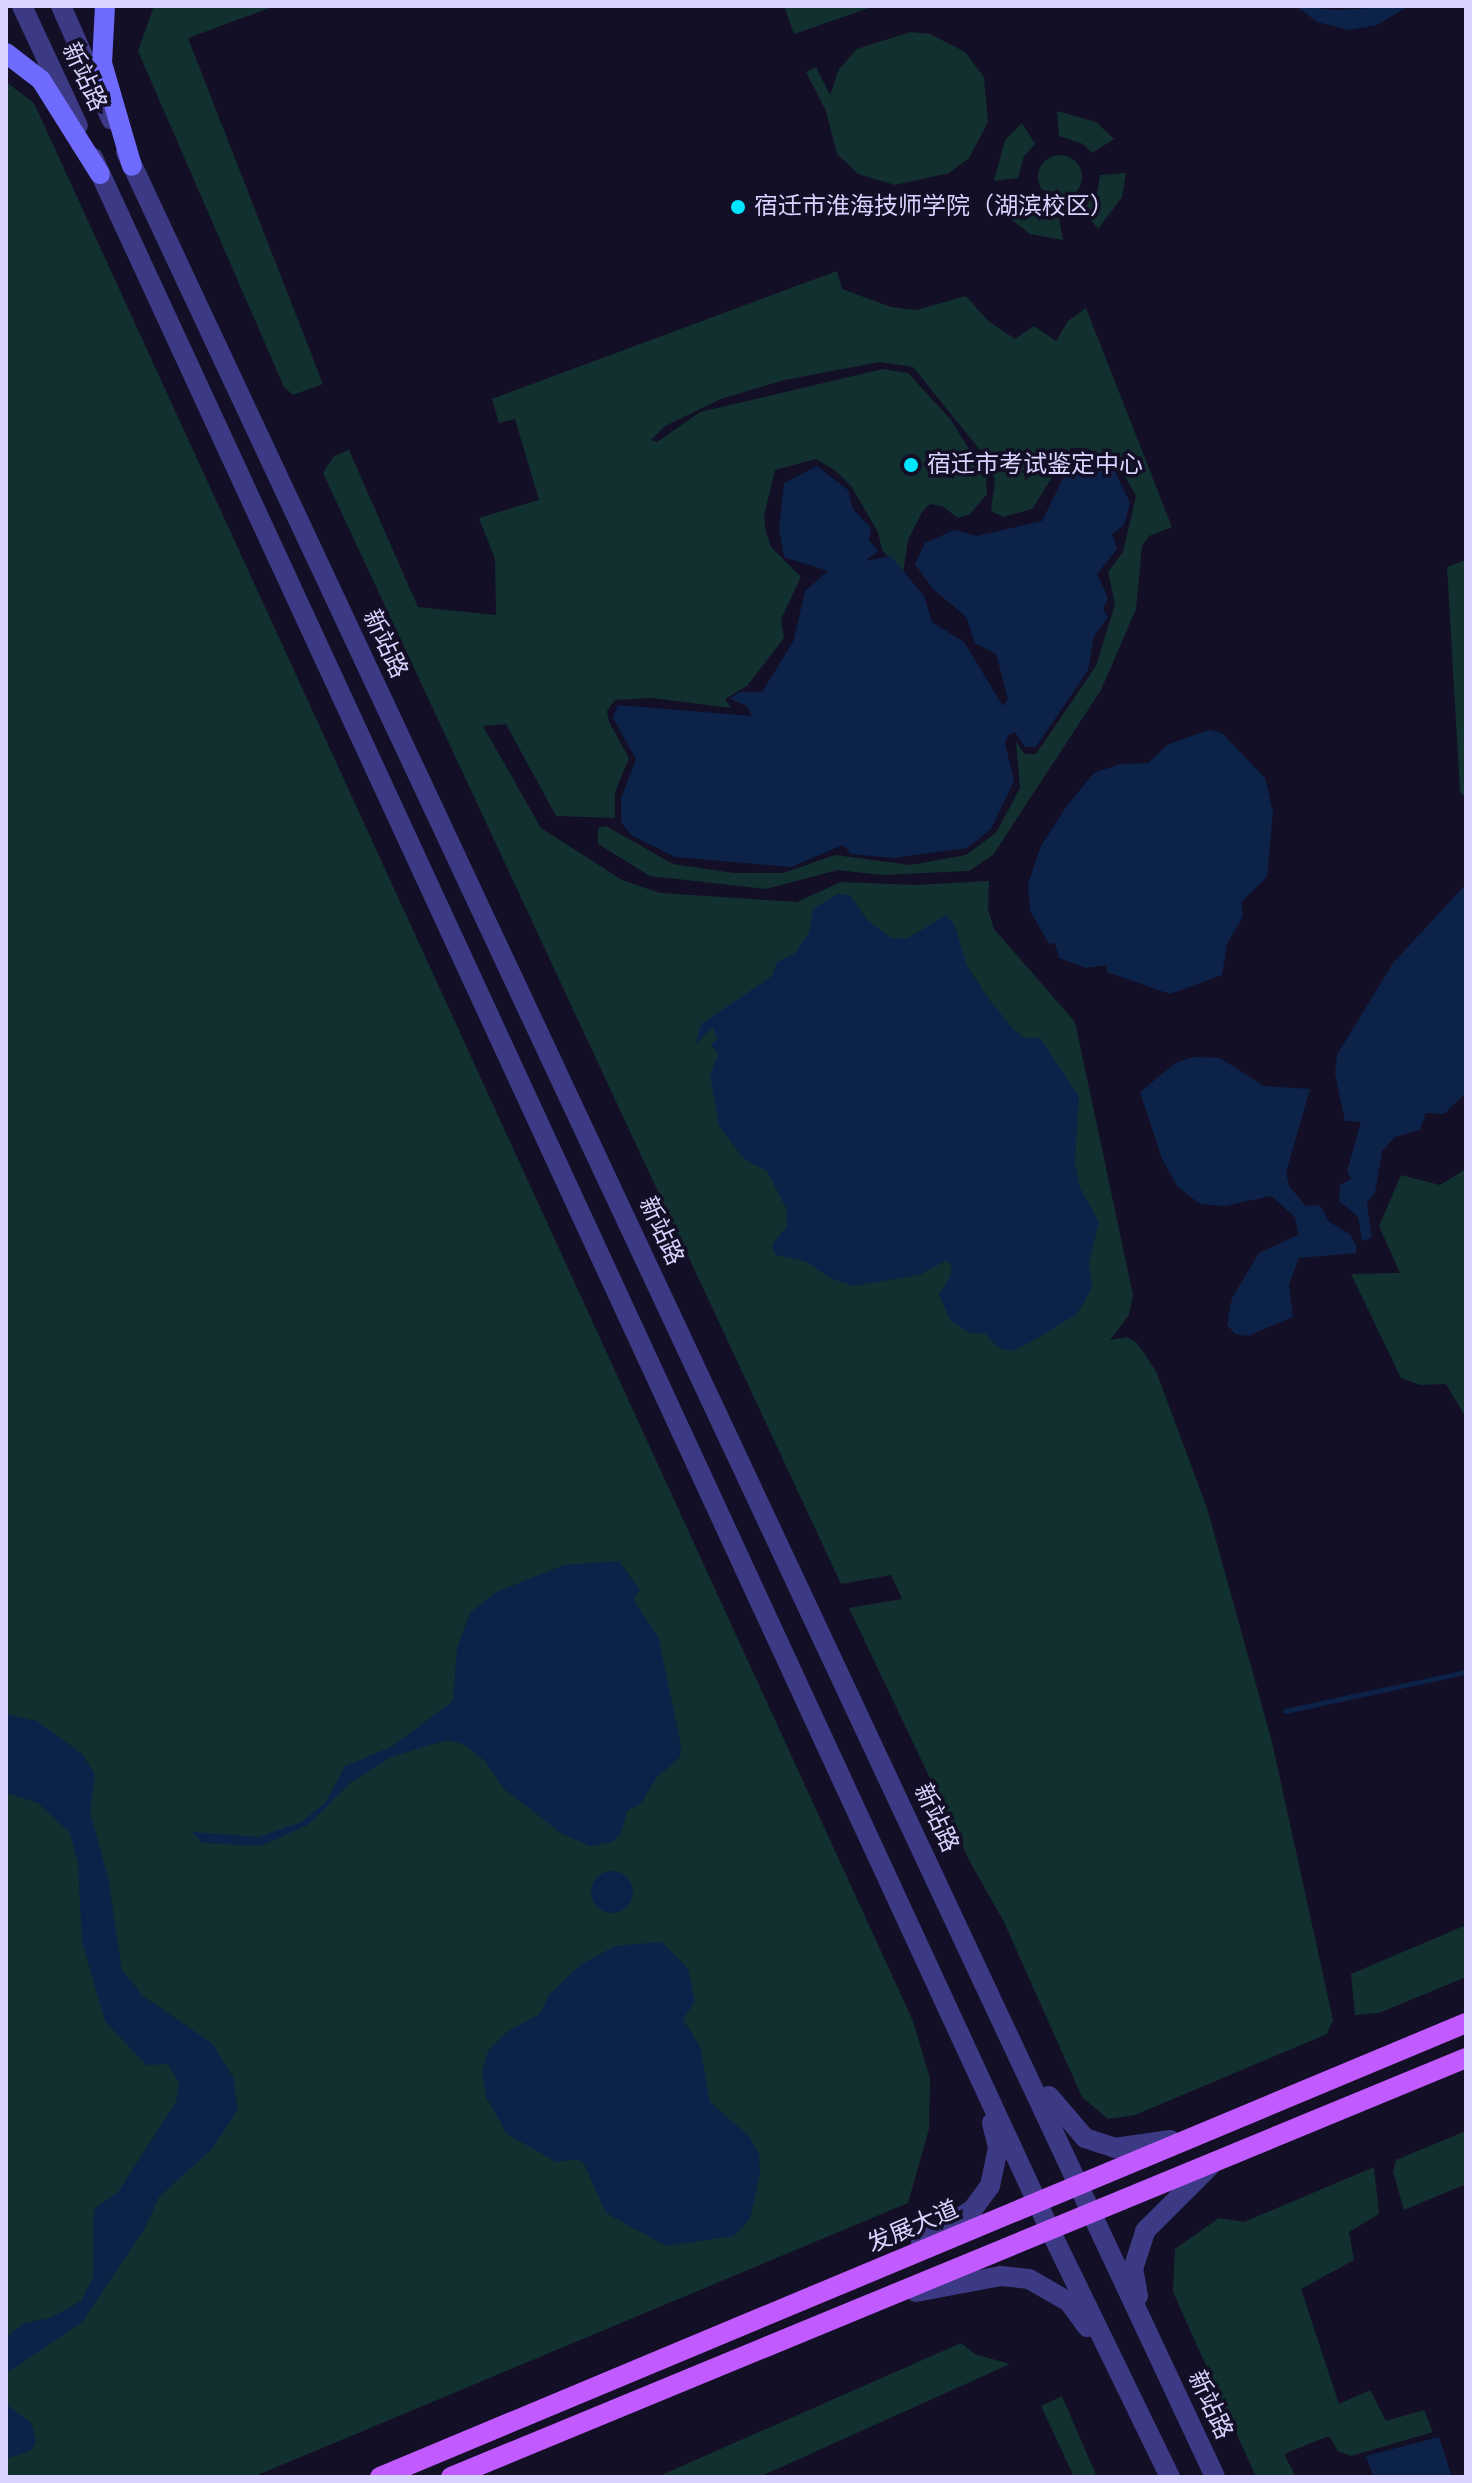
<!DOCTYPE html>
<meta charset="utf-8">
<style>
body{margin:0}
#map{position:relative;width:1472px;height:2483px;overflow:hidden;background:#130f26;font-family:"Fira Sans","Noto Sans SC",sans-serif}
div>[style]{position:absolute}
.green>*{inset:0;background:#12302f}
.round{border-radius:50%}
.water>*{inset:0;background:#0c2248}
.stream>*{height:5px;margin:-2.5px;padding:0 2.5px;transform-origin:2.5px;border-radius:2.5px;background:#0c2248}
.tertiary>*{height:20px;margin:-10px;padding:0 10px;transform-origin:10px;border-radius:10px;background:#3d3a85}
.secondary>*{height:20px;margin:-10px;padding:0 10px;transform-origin:10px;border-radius:10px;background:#6f6bff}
.primary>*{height:20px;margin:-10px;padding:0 10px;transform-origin:10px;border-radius:10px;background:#c25bff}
.dots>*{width:22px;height:22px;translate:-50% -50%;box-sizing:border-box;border:4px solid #130f26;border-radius:50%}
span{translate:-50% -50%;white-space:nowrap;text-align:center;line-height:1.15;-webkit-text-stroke:7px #130f26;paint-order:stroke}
.street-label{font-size:24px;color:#d9d4ff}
.poi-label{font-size:24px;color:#d9d4ff}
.left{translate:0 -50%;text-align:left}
.frame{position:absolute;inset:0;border:8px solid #d9d4ff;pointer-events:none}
</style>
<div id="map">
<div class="green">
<div style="clip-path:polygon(154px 6px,275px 6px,188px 38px,323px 384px,293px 395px,284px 387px,138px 51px)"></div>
<div style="clip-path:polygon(784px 6px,875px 6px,794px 34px)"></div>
<div style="clip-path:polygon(910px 32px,930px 34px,965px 52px,984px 77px,988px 122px,969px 158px,949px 173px,895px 185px,858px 174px,837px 154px,826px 111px,806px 72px,816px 67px,830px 95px,839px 69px,857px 49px)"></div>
<div style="clip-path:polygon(6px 82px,34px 103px,913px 2021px,930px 2078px,929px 2129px,908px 2203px,253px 2477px,6px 2477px)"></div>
<div style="clip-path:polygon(1057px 111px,1096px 122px,1114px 139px,1092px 153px,1083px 144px,1059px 136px)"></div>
<div style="clip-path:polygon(1022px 123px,1035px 144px,1024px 156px,1018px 178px,994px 181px,1005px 140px)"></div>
<div class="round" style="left:1038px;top:155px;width:44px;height:44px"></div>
<div style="clip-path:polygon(1126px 173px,1122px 197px,1098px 229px,1083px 210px,1098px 190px,1100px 175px)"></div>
<div style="clip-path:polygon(1026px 200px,1045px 215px,1059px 218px,1063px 240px,1030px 234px,1012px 220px,1007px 212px)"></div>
<div style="clip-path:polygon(837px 271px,842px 289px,891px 307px,916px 310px,966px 296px,988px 321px,1015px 339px,1034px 326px,1056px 341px,1068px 321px,1086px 308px,1172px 527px,1149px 536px,1142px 546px,1136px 609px,1101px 690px,993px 855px,969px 871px,881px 875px,838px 870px,766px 889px,650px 876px,598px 844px,598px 828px,606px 826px,673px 864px,734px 873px,783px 873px,835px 855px,910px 865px,966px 855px,996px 833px,1020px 788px,1016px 742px,1025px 754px,1036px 754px,1096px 666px,1115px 604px,1108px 572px,1123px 552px,1136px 496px,1117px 462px,1086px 448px,1071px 448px,1032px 509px,1003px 517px,991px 511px,995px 480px,988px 460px,913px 367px,880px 362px,784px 380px,721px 399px,665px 426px,651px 440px,657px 442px,700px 412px,883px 369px,908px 373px,951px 420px,986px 477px,987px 494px,970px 514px,958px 518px,942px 506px,930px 504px,922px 512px,908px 540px,903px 573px,882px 550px,878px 532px,851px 486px,836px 471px,816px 459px,775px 470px,764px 516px,766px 532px,771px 547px,801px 577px,781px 619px,784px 638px,747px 686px,725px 699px,731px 708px,652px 698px,615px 700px,607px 711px,609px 722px,629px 758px,615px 792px,615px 818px,556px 816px,506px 724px,483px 726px,541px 828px,622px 880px,660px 893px,797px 902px,841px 882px,916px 885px,989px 881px,988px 909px,994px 929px,1075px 1022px,1133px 1295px,1129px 1315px,1110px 1340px,1127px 1337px,1137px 1343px,1156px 1371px,1207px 1508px,1272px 1742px,1333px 2020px,1327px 2034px,1135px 2115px,1108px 2119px,1082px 2097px,1004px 1922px,969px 1860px,849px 1608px,902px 1599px,891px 1575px,841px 1584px,323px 473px,334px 456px,349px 450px,418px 607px,496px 615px,495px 559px,479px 518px,539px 500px,515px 419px,499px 423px,492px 399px)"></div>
<div style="clip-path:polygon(1466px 560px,1466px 799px,1460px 791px,1447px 567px)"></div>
<div style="clip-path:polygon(1466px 1169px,1466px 1418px,1446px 1384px,1420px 1385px,1401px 1378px,1351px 1274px,1400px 1273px,1379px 1226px,1401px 1175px,1440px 1185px)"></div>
<div style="clip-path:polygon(1466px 1925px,1466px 1977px,1379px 2013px,1355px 2015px,1351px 1974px)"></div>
<div style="clip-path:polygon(1466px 2131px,1466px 2184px,1404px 2210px,1393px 2172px,1396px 2160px)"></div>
<div style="clip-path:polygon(1374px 2167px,1379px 2214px,1349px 2232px,1354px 2260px,1301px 2289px,1339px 2404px,1370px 2390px,1386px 2421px,1424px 2410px,1433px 2432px,1351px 2456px,1338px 2451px,1329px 2436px,1284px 2454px,1296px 2477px,1256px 2477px,1173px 2292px,1175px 2249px,1219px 2218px,1244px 2222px)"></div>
<div style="clip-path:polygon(961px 2343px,975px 2354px,1010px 2364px,759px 2477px,657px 2477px)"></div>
<div style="clip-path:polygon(1062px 2396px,1097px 2477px,1074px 2477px,1041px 2406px)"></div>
</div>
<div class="water">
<div style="clip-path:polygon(1296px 6px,1335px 10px,1409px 6px,1377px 25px,1349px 30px,1317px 22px)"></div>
<div style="clip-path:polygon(817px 466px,848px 490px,853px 509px,871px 528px,869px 540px,878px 551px,865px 561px,891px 556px,924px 596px,932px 622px,964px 642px,1003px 706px,1008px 699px,996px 654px,975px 643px,966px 617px,932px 588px,915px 564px,925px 543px,954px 530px,977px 536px,1042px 521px,1068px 468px,1114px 469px,1130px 503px,1124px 525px,1112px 534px,1117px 549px,1097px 574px,1108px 598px,1103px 609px,1108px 617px,1094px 636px,1088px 670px,1036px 747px,1025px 747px,1015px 732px,1009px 734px,1005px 743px,1014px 781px,991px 829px,967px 848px,893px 858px,851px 854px,843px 845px,791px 867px,675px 857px,631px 835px,621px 822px,621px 799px,636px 759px,613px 718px,618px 705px,752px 716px,747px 706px,730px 699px,740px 692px,762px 692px,794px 640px,805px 591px,828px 571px,784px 557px,779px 529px,784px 483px)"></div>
<div style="clip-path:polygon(1208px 730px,1222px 733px,1265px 778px,1273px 812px,1267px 877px,1241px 902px,1243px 916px,1227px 944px,1222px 975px,1170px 994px,1107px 972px,1107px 965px,1086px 968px,1059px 958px,1055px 943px,1049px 944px,1030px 911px,1028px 884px,1041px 846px,1066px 807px,1094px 773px,1120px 764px,1148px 763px,1167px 745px)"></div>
<div style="clip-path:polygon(1466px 884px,1466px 1093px,1444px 1114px,1426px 1113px,1420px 1130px,1395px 1137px,1382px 1151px,1375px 1193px,1367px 1203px,1372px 1238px,1362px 1241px,1358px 1217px,1339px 1201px,1340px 1185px,1351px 1179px,1347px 1171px,1361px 1122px,1345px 1121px,1335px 1073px,1337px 1055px,1393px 963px)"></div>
<div style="clip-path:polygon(838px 894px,850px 895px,867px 920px,891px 938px,908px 938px,946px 915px,954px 923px,967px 966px,988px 998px,1013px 1029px,1024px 1038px,1040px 1038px,1079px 1096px,1075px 1163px,1080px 1188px,1099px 1222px,1089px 1263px,1092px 1288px,1077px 1314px,1029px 1343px,1011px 1351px,997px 1347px,985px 1333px,970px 1333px,951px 1321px,939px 1295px,950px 1277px,952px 1266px,947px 1260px,919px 1275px,853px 1286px,830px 1278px,805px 1261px,776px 1255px,772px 1245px,787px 1226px,786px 1208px,767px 1171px,744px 1159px,719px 1126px,710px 1075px,718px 1054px,711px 1045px,717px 1039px,713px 1027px,696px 1044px,701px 1024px,772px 976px,777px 962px,794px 954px,809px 933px,813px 909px)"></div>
<div style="clip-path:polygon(1195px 1057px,1220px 1058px,1264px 1086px,1310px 1089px,1286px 1173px,1289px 1186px,1306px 1206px,1320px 1205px,1329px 1222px,1350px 1234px,1356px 1245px,1356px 1253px,1299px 1258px,1289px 1285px,1293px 1317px,1248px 1336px,1235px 1334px,1227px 1325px,1232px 1298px,1259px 1253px,1298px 1235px,1295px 1217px,1271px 1196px,1224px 1206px,1200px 1204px,1178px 1187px,1162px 1159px,1140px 1092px,1177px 1062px)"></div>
<div style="clip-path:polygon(619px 1561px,640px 1590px,633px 1598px,659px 1639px,681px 1746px,680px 1757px,657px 1777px,641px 1803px,627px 1811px,621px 1834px,612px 1842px,590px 1846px,562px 1834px,504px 1789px,485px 1761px,463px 1744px,448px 1740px,391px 1757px,350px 1783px,308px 1825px,261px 1846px,202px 1843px,192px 1832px,258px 1837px,301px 1822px,325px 1803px,345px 1766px,391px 1747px,453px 1701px,457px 1648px,470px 1613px,496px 1592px,564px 1565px)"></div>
<div style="clip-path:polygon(6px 1714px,37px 1721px,82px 1754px,95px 1775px,90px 1812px,108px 1877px,122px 1970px,143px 1996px,213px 2044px,233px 2077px,238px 2110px,212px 2149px,159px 2197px,145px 2228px,82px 2322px,6px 2374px,6px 2338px,24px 2323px,50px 2318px,81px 2301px,93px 2277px,94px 2209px,118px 2192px,176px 2102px,179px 2083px,168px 2064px,146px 2065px,105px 2021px,82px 1942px,78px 1863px,70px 1833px,38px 1803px,6px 1793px)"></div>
<div class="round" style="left:591px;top:1871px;width:42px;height:42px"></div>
<div style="clip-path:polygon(662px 1942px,688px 1969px,695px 2001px,683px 2019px,700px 2047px,710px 2102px,749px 2136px,759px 2154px,760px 2174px,750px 2219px,734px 2236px,666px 2246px,606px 2213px,584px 2164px,578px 2159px,556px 2162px,507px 2134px,486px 2097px,482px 2072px,488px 2051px,508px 2031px,540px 2014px,549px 1995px,580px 1965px,615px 1946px)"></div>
<div style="clip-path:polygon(6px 2404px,31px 2423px,36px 2440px,32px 2450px,6px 2459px)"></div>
<div style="clip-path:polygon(1439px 2437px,1452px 2477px,1374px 2477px,1366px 2456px)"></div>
</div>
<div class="stream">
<div style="left:1285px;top:1711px;width:185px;rotate:-12.2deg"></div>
</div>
<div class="tertiary">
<div style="left:22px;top:6px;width:132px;rotate:65deg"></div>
<div style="left:61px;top:6px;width:124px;rotate:66.1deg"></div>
<div style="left:126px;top:152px;width:2567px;rotate:64.9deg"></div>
<div style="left:93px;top:158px;width:2282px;rotate:65.21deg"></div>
<div style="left:1050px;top:2230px;width:275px;rotate:64.1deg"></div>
<div style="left:1049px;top:2096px;width:55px;rotate:49.4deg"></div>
<div style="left:1085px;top:2138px;width:32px;rotate:18deg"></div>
<div style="left:1115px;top:2148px;width:56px;rotate:-8.3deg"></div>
<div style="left:921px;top:2243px;width:62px;rotate:-33.2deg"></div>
<div style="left:973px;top:2209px;width:29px;rotate:-54deg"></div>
<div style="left:990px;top:2186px;width:40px;rotate:-78deg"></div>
<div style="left:998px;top:2147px;width:25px;rotate:-104deg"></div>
<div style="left:916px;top:2292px;width:86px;rotate:-10.7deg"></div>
<div style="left:1001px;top:2276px;width:28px;rotate:6deg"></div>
<div style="left:1029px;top:2279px;width:46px;rotate:29.9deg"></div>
<div style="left:1069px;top:2302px;width:31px;rotate:54deg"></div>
<div style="left:1138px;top:2296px;width:27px;rotate:-100deg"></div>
<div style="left:1133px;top:2269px;width:40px;rotate:-72deg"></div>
<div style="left:1145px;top:2231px;width:92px;rotate:-45deg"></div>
</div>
<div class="secondary">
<div style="left:105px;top:6px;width:57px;rotate:93deg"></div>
<div style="left:102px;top:63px;width:107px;rotate:73.8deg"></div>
<div style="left:6px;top:53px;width:44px;rotate:37.6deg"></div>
<div style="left:41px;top:80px;width:111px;rotate:57.9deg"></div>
</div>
<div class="primary">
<div style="left:380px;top:2477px;width:1177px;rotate:-22.69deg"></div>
<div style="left:451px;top:2477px;width:1098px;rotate:-22.43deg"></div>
</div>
<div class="dots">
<div style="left:738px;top:207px;background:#00e5ff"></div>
<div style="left:911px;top:465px;background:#00e5ff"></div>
</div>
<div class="street-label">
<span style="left:84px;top:77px;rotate:65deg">新站路</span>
<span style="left:385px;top:644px;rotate:65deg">新站路</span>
<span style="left:661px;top:1231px;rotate:65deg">新站路</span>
<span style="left:936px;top:1818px;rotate:65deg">新站路</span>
<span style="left:913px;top:2227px;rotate:-23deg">发展大道</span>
<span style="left:1210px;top:2405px;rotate:65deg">新站路</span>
</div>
<div class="poi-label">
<span class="left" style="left:754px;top:207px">宿迁市淮海技师学院（湖滨校区）</span>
<span class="left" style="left:927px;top:465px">宿迁市考试鉴定中心</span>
</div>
<div class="frame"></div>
</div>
